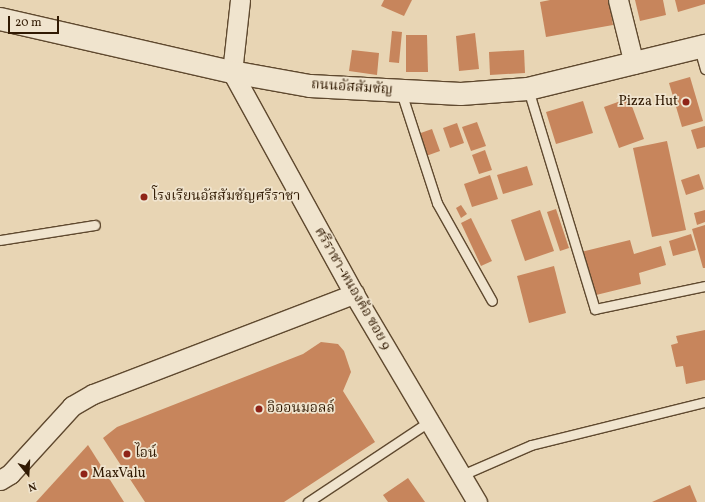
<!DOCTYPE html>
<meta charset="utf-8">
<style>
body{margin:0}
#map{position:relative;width:705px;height:502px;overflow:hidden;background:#e8d5b4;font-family:Vollkorn,"Noto Serif Thai",serif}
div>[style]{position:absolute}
.building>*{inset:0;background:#c7855c}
.roads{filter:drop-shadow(1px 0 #5f492f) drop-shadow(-1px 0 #5f492f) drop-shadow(0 1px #5f492f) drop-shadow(0 -1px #5f492f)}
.service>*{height:9px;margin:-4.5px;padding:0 4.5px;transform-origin:4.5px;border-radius:4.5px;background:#f0e4ce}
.minor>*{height:19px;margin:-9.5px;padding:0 9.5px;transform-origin:9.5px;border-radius:9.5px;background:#f0e4ce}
.secondary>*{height:22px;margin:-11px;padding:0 11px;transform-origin:11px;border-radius:11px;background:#f0e4ce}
.dots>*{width:11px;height:11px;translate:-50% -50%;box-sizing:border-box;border:2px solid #f0e4ce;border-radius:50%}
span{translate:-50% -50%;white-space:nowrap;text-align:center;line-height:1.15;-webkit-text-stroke:3.5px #f0e4ce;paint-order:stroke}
.street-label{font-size:14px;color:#311a03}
.poi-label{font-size:14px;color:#311a03}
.right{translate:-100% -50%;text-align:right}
.left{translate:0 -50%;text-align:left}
.north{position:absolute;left:8px;top:454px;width:40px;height:40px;-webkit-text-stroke:3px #f0e4ce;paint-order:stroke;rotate:162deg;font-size:11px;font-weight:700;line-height:16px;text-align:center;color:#311a03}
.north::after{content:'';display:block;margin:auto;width:14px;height:18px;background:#311a03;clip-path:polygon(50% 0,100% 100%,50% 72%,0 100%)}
.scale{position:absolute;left:8px;top:16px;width:51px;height:18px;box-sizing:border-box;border:2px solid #311a03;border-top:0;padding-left:5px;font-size:12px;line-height:14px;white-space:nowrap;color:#311a03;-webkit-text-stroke:3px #f0e4ce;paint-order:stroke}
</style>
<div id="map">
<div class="building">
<div style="clip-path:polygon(384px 0,412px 0,404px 16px,381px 6px)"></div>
<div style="clip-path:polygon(550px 0,609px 0,613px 25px,546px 37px,540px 2px)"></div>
<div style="clip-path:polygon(635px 0,663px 0,666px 15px,640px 21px)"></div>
<div style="clip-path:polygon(675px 0,705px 0,705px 4px,678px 12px)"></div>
<div style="clip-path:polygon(392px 31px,402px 32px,399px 63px,389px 62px)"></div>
<div style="clip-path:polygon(475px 33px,479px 69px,459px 71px,456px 36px)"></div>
<div style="clip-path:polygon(406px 35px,427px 35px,428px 72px,406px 72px)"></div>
<div style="clip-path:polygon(352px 50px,379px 53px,377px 75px,349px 71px)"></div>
<div style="clip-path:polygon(524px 50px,525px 73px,490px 75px,489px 52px)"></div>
<div style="clip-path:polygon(690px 77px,703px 121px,682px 127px,669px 83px)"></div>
<div style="clip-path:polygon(629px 98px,644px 139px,619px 148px,604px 107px)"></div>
<div style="clip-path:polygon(583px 101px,593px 133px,556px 144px,546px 112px)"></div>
<div style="clip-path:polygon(477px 122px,486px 146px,471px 151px,462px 127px)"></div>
<div style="clip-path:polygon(457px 123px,464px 143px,450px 148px,443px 128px)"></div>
<div style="clip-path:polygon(705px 126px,705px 147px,697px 149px,691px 130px)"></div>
<div style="clip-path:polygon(432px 129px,440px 151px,426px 156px,418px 134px)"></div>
<div style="clip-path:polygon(667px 141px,686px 230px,652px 237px,633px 148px)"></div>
<div style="clip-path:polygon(485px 150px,492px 170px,479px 174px,472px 155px)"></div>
<div style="clip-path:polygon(527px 166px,533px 185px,503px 194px,497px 175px)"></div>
<div style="clip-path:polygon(699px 174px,704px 189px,686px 195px,681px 180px)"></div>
<div style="clip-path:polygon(490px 175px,498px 199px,472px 207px,464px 184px)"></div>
<div style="clip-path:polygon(461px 205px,467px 214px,461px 218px,456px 208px)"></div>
<div style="clip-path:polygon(556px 209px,569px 248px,560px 251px,547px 212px)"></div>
<div style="clip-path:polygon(540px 210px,554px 251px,525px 261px,511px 220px)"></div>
<div style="clip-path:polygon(705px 210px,705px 222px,697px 225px,694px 213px)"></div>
<div style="clip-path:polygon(471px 218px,492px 261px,481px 266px,461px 223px)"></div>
<div style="clip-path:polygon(705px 225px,705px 268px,703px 268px,692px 229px)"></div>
<div style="clip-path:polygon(691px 234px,696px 250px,673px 256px,669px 241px)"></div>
<div style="clip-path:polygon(630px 240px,634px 254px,661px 246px,666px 265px,639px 273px,641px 284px,592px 296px,581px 252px)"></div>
<div style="clip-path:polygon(554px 266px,566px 313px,529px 323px,517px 276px)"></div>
<div style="clip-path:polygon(705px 330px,705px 380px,686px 384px,683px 366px,676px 367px,671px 345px,678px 343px,676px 336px)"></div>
<div style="clip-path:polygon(321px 342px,338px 344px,344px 351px,351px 372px,343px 391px,375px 442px,284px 502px,145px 502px,103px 438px,117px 427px,303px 354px)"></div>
<div style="clip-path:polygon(88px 445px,124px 502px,36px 502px)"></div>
<div style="clip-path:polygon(408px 478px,425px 502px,388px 502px,383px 495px)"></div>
<div style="clip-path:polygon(690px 485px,697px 502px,652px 502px)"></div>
</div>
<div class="roads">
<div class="service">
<div style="left:699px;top:48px;width:22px;rotate:74deg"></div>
<div style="left:528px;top:89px;width:230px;rotate:73.1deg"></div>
<div style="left:595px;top:309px;width:112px;rotate:-11.8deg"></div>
<div style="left:401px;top:92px;width:117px;rotate:72deg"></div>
<div style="left:437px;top:203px;width:112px;rotate:60.7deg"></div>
<div style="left:0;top:240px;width:96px;rotate:-9deg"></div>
<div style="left:462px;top:475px;width:75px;rotate:-23.5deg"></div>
<div style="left:531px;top:445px;width:179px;rotate:-13.9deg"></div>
<div style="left:308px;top:502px;width:146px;rotate:-33.6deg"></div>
</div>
<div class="minor">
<div style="left:240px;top:0;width:72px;rotate:96.3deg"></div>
<div style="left:232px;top:72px;width:253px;rotate:61.2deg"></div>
<div style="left:354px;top:294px;width:242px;rotate:59.4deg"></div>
<div style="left:618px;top:0;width:66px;rotate:76deg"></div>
<div style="left:0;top:480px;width:12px;rotate:-31deg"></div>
<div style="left:10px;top:474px;width:92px;rotate:-47.6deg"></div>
<div style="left:72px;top:406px;width:24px;rotate:-30deg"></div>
<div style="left:93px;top:394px;width:280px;rotate:-21deg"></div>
</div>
<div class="secondary">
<div style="left:0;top:19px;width:238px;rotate:12.9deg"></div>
<div style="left:232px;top:72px;width:79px;rotate:10.2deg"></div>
<div style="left:310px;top:86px;width:151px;rotate:3deg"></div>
<div style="left:461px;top:94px;width:67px;rotate:-4.3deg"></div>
<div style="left:528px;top:89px;width:182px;rotate:-13.7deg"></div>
</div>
</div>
<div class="dots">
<div style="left:686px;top:102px;background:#8f2418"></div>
<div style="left:144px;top:197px;background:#8f2418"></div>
<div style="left:259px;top:409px;background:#8f2418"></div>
<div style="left:127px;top:454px;background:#8f2418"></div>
<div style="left:84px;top:474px;background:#8f2418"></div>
</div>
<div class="street-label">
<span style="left:352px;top:88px;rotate:4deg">ถนนอัสสัมชัญ</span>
<span style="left:352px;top:289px;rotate:60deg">ศรีราชา-หนองค้อ ซอย 9</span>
</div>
<div class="poi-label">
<span class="right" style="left:678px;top:102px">Pizza Hut</span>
<span class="left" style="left:152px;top:197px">โรงเรียนอัสสัมชัญศรีราชา</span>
<span class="left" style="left:267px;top:409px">อิออนมอลล์</span>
<span class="left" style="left:135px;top:454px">ไอน์</span>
<span class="left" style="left:92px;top:474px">MaxValu</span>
</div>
<div class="north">N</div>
<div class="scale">20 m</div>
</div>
